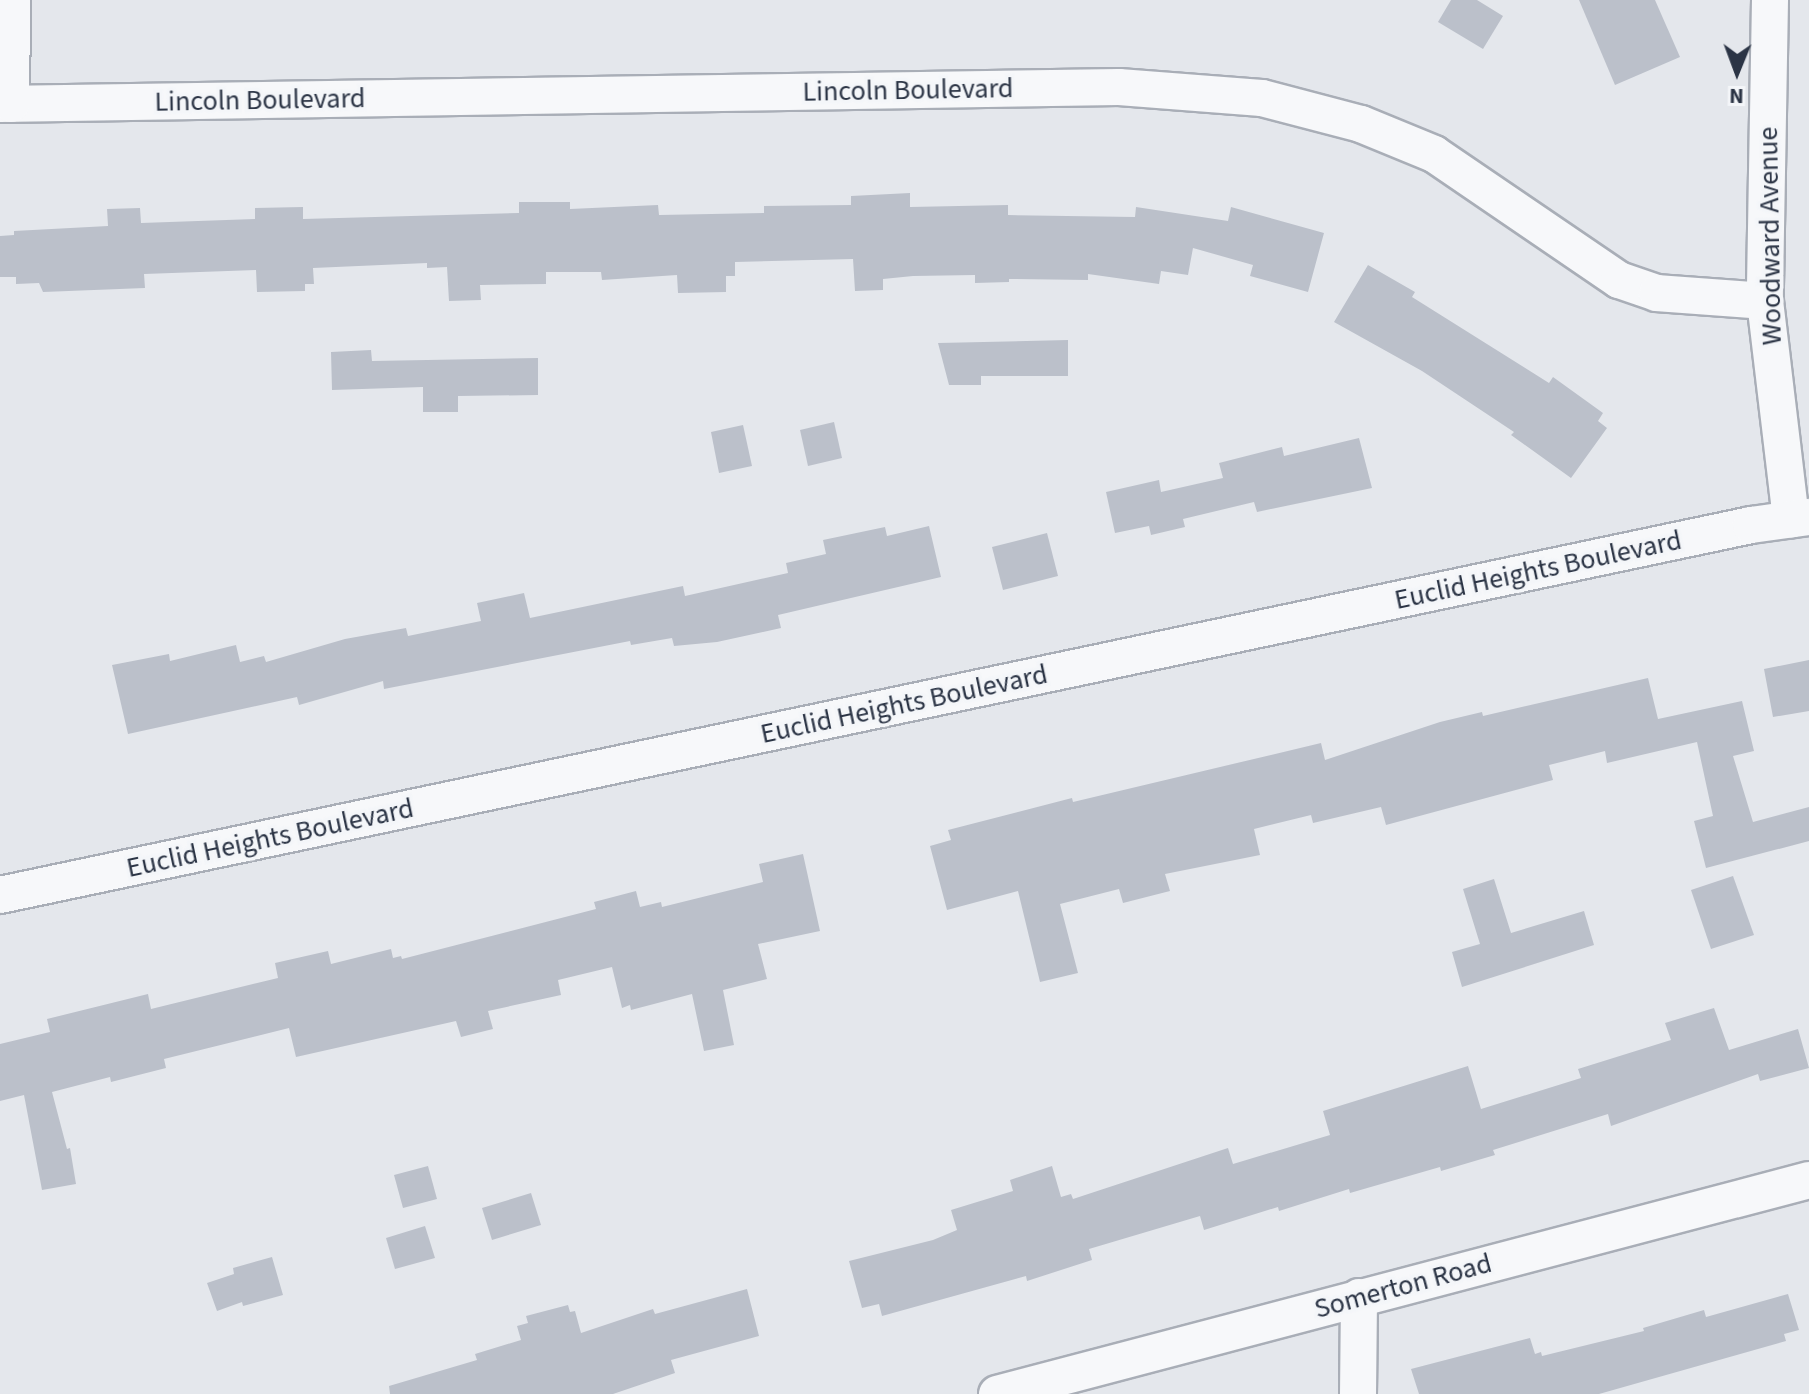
<!DOCTYPE html>
<style>
body{margin:0}
#map{position:relative;width:1809px;height:1394px;overflow:hidden;background:#e4e7ec;font-family:"Source Sans 3",sans-serif}
div>[style]{position:absolute}
.building>*{inset:0;background:#bbc0ca}
.roads{filter:drop-shadow(2px 0 #a9aeb7) drop-shadow(-2px 0 #a9aeb7) drop-shadow(0 2px #a9aeb7) drop-shadow(0 -2px #a9aeb7)}
.minor>*{height:36px;margin:-18px;padding:0 18px;transform-origin:18px;border-radius:18px;background:#f7f8fa}
span{translate:-50% -50%;white-space:nowrap;text-align:center;line-height:1.15;-webkit-text-stroke:7px #f4f6f9;paint-order:stroke}
.street-label{font-size:28px;color:#2b3445}
.north{position:absolute;left:1697px;top:32px;width:80px;height:80px;-webkit-text-stroke:6px #f4f6f9;paint-order:stroke;rotate:181deg;font-size:22px;font-weight:700;line-height:32px;text-align:center;color:#2b3445}
.north::after{content:'';display:block;margin:auto;width:28px;height:36px;background:#2b3445;clip-path:polygon(50% 0,100% 100%,50% 72%,0 100%)}
</style>
<div id="map">
<div class="building">
<div style="clip-path:polygon(1451px 0,1477px 0,1503px 16px,1483px 49px,1438px 22px)"></div>
<div style="clip-path:polygon(1579px 0,1655px 0,1680px 57px,1615px 85px)"></div>
<div style="clip-path:polygon(910px 193px,910px 207px,1008px 205px,1008px 215px,1135px 217px,1136px 207px,1228px 221px,1231px 207px,1324px 233px,1308px 292px,1250px 276px,1253px 265px,1193px 248px,1188px 275px,1161px 271px,1159px 284px,1088px 274px,1088px 280px,1009px 279px,1009px 282px,975px 283px,975px 275px,913px 276px,883px 279px,883px 290px,855px 291px,853px 259px,735px 262px,735px 276px,726px 276px,726px 292px,678px 293px,677px 275px,602px 280px,601px 272px,546px 272px,546px 284px,480px 285px,481px 300px,449px 301px,447px 267px,427px 268px,427px 263px,313px 268px,314px 284px,305px 284px,305px 291px,257px 292px,256px 270px,144px 274px,145px 288px,43px 292px,39px 283px,16px 284px,16px 277px,0 277px,0 236px,14px 235px,14px 231px,108px 226px,107px 209px,140px 208px,141px 223px,255px 219px,255px 208px,303px 207px,303px 219px,519px 213px,519px 202px,570px 202px,570px 209px,658px 205px,659px 215px,764px 213px,764px 206px,851px 205px,851px 196px)"></div>
<div style="clip-path:polygon(1368px 265px,1415px 292px,1412px 297px,1549px 383px,1553px 377px,1603px 413px,1598px 421px,1607px 428px,1571px 478px,1511px 435px,1514px 432px,1422px 371px,1334px 322px)"></div>
<div style="clip-path:polygon(1068px 340px,1068px 376px,981px 376px,981px 385px,949px 385px,938px 343px)"></div>
<div style="clip-path:polygon(371px 350px,372px 361px,538px 358px,538px 395px,458px 396px,458px 412px,423px 412px,423px 387px,332px 390px,331px 352px)"></div>
<div style="clip-path:polygon(834px 422px,842px 458px,808px 466px,800px 430px)"></div>
<div style="clip-path:polygon(743px 425px,752px 466px,719px 473px,711px 432px)"></div>
<div style="clip-path:polygon(1359px 438px,1372px 488px,1257px 512px,1254px 502px,1183px 519px,1185px 527px,1151px 535px,1149px 526px,1115px 533px,1106px 492px,1159px 480px,1161px 492px,1223px 478px,1219px 463px,1282px 447px,1284px 456px)"></div>
<div style="clip-path:polygon(929px 526px,941px 577px,778px 615px,781px 628px,717px 642px,674px 646px,672px 638px,631px 645px,630px 641px,384px 689px,383px 681px,299px 705px,297px 697px,128px 734px,112px 665px,169px 654px,170px 661px,236px 645px,240px 662px,264px 656px,266px 662px,345px 639px,406px 628px,408px 636px,481px 621px,477px 603px,524px 593px,530px 618px,683px 586px,685px 596px,788px 573px,786px 563px,826px 554px,823px 540px,885px 527px,887px 536px)"></div>
<div style="clip-path:polygon(1047px 533px,1058px 576px,1003px 590px,992px 547px)"></div>
<div style="clip-path:polygon(1809px 660px,1809px 711px,1773px 717px,1764px 669px)"></div>
<div style="clip-path:polygon(1648px 678px,1658px 719px,1742px 701px,1754px 751px,1733px 756px,1753px 822px,1809px 807px,1809px 841px,1706px 868px,1694px 821px,1713px 816px,1697px 742px,1607px 763px,1605px 751px,1549px 765px,1553px 780px,1386px 825px,1381px 807px,1313px 823px,1311px 815px,1254px 829px,1260px 855px,1165px 874px,1170px 891px,1123px 903px,1119px 889px,1060px 904px,1078px 973px,1040px 982px,1018px 891px,947px 910px,930px 846px,951px 840px,948px 830px,1072px 798px,1073px 802px,1321px 743px,1325px 760px,1440px 722px,1482px 712px,1483px 716px)"></div>
<div style="clip-path:polygon(803px 854px,820px 931px,758px 944px,767px 979px,723px 990px,734px 1045px,704px 1051px,692px 994px,631px 1010px,630px 1005px,622px 1008px,612px 967px,558px 980px,561px 995px,488px 1011px,493px 1029px,461px 1037px,456px 1021px,296px 1057px,289px 1028px,164px 1059px,166px 1068px,111px 1082px,110px 1077px,52px 1092px,67px 1149px,70px 1148px,76px 1184px,42px 1190px,24px 1095px,0 1101px,0 1044px,50px 1032px,47px 1019px,148px 994px,151px 1009px,278px 978px,275px 963px,328px 951px,331px 964px,391px 949px,393px 958px,401px 956px,402px 959px,596px 909px,594px 902px,636px 891px,640px 907px,661px 902px,662px 907px,763px 882px,759px 864px)"></div>
<div style="clip-path:polygon(1733px 876px,1754px 935px,1711px 949px,1691px 890px)"></div>
<div style="clip-path:polygon(1494px 879px,1511px 933px,1584px 911px,1594px 945px,1462px 987px,1452px 952px,1480px 944px,1463px 889px)"></div>
<div style="clip-path:polygon(1714px 1008px,1729px 1050px,1798px 1029px,1809px 1068px,1760px 1081px,1758px 1074px,1611px 1126px,1608px 1114px,1493px 1150px,1495px 1155px,1441px 1171px,1440px 1167px,1350px 1193px,1349px 1189px,1279px 1211px,1278px 1207px,1204px 1230px,1200px 1216px,1089px 1249px,1092px 1260px,1027px 1281px,1026px 1276px,882px 1316px,879px 1304px,862px 1308px,849px 1261px,933px 1240px,957px 1230px,951px 1210px,1013px 1191px,1010px 1180px,1052px 1166px,1061px 1197px,1071px 1194px,1073px 1199px,1228px 1148px,1233px 1164px,1330px 1135px,1323px 1111px,1468px 1066px,1481px 1109px,1581px 1078px,1578px 1069px,1671px 1040px,1665px 1023px)"></div>
<div style="clip-path:polygon(428px 1166px,437px 1199px,403px 1208px,394px 1175px)"></div>
<div style="clip-path:polygon(531px 1193px,541px 1225px,492px 1240px,482px 1208px)"></div>
<div style="clip-path:polygon(425px 1226px,435px 1258px,395px 1269px,386px 1238px)"></div>
<div style="clip-path:polygon(272px 1257px,283px 1295px,243px 1306px,242px 1302px,217px 1311px,207px 1283px,234px 1274px,233px 1268px)"></div>
<div style="clip-path:polygon(747px 1289px,759px 1336px,671px 1360px,675px 1373px,613px 1394px,390px 1394px,389px 1386px,477px 1360px,475px 1354px,521px 1340px,517px 1326px,528px 1323px,526px 1316px,568px 1305px,570px 1312px,575px 1311px,581px 1333px,653px 1309px,655px 1314px)"></div>
<div style="clip-path:polygon(1788px 1294px,1799px 1330px,1784px 1334px,1786px 1341px,1599px 1394px,1419px 1394px,1411px 1369px,1530px 1338px,1535px 1354px,1541px 1352px,1542px 1356px,1644px 1331px,1643px 1328px,1704px 1310px,1706px 1317px)"></div>
</div>
<div class="roads">
<div class="minor">
<div style="left:1770px;top:0;width:301px;rotate:91deg"></div>
<div style="left:1765px;top:301px;width:220px;rotate:83.2deg"></div>
<div style="left:0;top:104px;width:1119px;rotate:-0.87deg"></div>
<div style="left:1119px;top:87px;width:143px;rotate:4.4deg"></div>
<div style="left:1262px;top:98px;width:102px;rotate:14.7deg"></div>
<div style="left:1361px;top:124px;width:79px;rotate:22.3deg"></div>
<div style="left:1434px;top:154px;width:224px;rotate:34.3deg"></div>
<div style="left:1619px;top:280px;width:40px;rotate:18.9deg"></div>
<div style="left:1657px;top:293px;width:108px;rotate:4.2deg"></div>
<div style="left:11px;top:104px;width:104px;rotate:-89.4deg"></div>
<div style="left:0;top:895px;width:1790px;rotate:-11.93deg"></div>
<div style="left:1751px;top:525px;width:59px;rotate:-7.9deg"></div>
<div style="left:997px;top:1394px;width:840px;rotate:-14.76deg"></div>
<div style="left:1358px;top:1394px;width:97px;rotate:-89.4deg"></div>
</div>
</div>
<div class="street-label">
<span style="left:908px;top:90px;rotate:-1deg">Lincoln Boulevard</span>
<span style="left:260px;top:100px;rotate:-1deg">Lincoln Boulevard</span>
<span style="left:1770px;top:236px;rotate:-91deg">Woodward Avenue</span>
<span style="left:1538px;top:570px;rotate:-12deg">Euclid Heights Boulevard</span>
<span style="left:904px;top:704px;rotate:-12deg">Euclid Heights Boulevard</span>
<span style="left:270px;top:838px;rotate:-12deg">Euclid Heights Boulevard</span>
<span style="left:1403px;top:1286px;rotate:-15deg">Somerton Road</span>
</div>
<div class="north">N</div>
</div>
